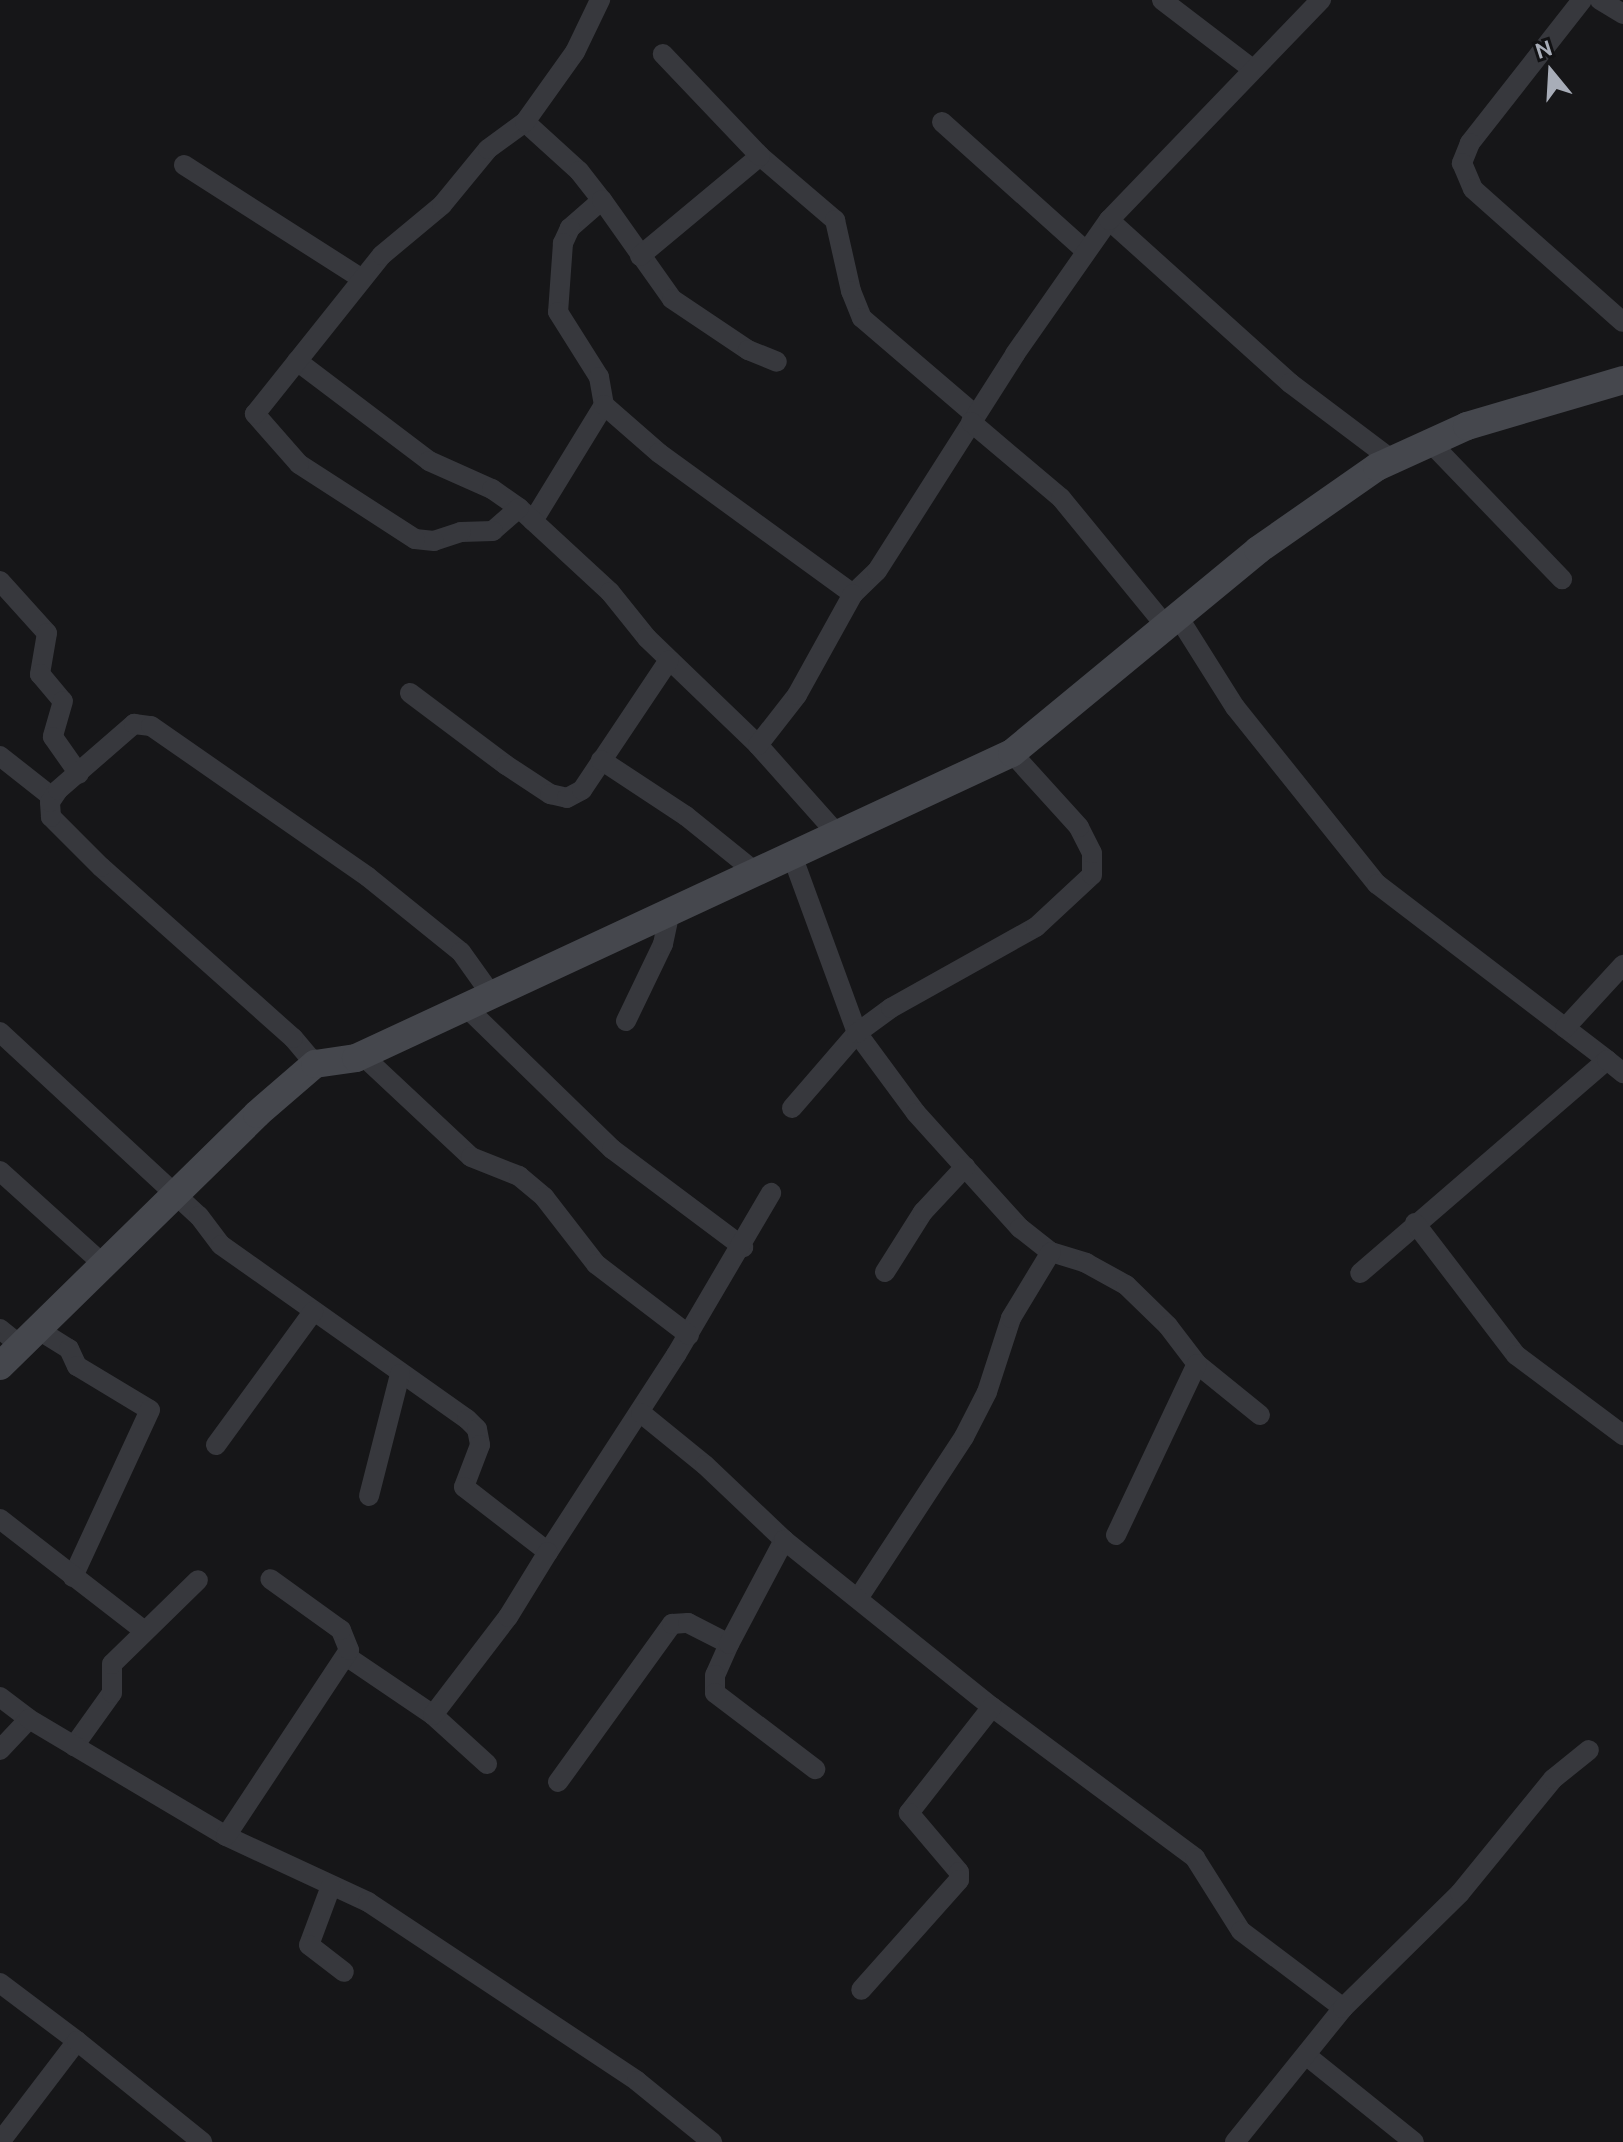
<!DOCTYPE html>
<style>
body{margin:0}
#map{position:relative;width:1623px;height:2142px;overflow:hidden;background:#161618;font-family:Ubuntu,sans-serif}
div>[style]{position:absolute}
.street>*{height:20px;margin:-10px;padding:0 10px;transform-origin:10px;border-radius:10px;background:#37383d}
.secondary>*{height:28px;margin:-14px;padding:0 14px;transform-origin:14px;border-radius:14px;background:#45474d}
span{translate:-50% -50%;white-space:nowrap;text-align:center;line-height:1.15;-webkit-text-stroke:6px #111113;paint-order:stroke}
.north{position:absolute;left:1511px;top:32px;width:80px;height:80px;-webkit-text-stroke:6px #111113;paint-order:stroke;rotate:342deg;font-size:22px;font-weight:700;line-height:32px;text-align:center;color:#a8adb8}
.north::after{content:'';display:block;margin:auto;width:28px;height:36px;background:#a8adb8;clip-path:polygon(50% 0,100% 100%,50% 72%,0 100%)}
</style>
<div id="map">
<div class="street">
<div style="left:1162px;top:0;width:112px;rotate:37.4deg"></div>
<div style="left:1582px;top:0;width:182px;rotate:128.1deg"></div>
<div style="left:1470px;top:143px;width:22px;rotate:112deg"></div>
<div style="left:1462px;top:163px;width:28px;rotate:67deg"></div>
<div style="left:1473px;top:189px;width:200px;rotate:41.6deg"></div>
<div style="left:1600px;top:0;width:27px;rotate:31deg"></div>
<div style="left:525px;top:122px;width:73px;rotate:42.2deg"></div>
<div style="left:579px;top:171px;width:37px;rotate:52deg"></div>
<div style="left:602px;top:200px;width:43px;rotate:138.8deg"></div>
<div style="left:570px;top:228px;width:17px;rotate:115deg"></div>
<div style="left:563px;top:243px;width:69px;rotate:94.1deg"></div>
<div style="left:558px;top:312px;width:77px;rotate:57.8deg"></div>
<div style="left:599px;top:377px;width:28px;rotate:80deg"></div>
<div style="left:604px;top:405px;width:136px;rotate:121.5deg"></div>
<div style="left:942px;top:122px;width:193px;rotate:41.9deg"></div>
<div style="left:760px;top:156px;width:99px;rotate:40.5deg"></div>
<div style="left:835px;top:220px;width:73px;rotate:77.3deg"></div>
<div style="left:851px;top:291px;width:29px;rotate:68deg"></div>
<div style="left:862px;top:318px;width:149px;rotate:40.6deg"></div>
<div style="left:184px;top:165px;width:210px;rotate:32.6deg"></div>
<div style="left:602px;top:200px;width:121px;rotate:54.7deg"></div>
<div style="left:672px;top:299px;width:92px;rotate:33.9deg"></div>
<div style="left:748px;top:350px;width:31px;rotate:22deg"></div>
<div style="left:1109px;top:220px;width:244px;rotate:42deg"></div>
<div style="left:1290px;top:383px;width:128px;rotate:37deg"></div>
<div style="left:640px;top:256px;width:156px;rotate:-39.8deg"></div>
<div style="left:760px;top:156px;width:141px;rotate:-133.6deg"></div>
<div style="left:297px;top:361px;width:166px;rotate:37.1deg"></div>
<div style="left:429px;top:461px;width:69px;rotate:24deg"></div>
<div style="left:492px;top:489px;width:33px;rotate:35deg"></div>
<div style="left:519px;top:508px;width:124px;rotate:42.7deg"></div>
<div style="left:610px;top:592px;width:59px;rotate:51.2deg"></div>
<div style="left:647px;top:638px;width:154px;rotate:43.9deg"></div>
<div style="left:758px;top:745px;width:122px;rotate:48.3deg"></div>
<div style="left:604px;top:405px;width:73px;rotate:41.1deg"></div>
<div style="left:659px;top:453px;width:240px;rotate:36deg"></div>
<div style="left:853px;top:594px;width:33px;rotate:-44deg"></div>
<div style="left:877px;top:571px;width:257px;rotate:-57.5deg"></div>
<div style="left:1015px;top:354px;width:164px;rotate:-55deg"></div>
<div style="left:1109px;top:220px;width:306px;rotate:-46.1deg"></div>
<div style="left:971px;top:422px;width:118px;rotate:40.2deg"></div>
<div style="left:1061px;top:498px;width:164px;rotate:50.7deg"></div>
<div style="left:1429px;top:441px;width:192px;rotate:46.1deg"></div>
<div style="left:519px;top:508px;width:35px;rotate:139deg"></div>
<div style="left:493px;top:531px;width:32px;rotate:178deg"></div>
<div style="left:461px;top:532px;width:28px;rotate:162deg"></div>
<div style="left:434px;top:541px;width:19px;rotate:-174deg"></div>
<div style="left:415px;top:539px;width:138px;rotate:-147.1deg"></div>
<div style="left:299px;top:464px;width:67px;rotate:-131.3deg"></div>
<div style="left:255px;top:414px;width:203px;rotate:-51.4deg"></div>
<div style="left:382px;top:255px;width:78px;rotate:-39.8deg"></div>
<div style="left:442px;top:205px;width:72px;rotate:-50.6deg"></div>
<div style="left:488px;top:149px;width:46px;rotate:-36.1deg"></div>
<div style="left:525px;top:122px;width:86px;rotate:-54.5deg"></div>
<div style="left:575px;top:52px;width:58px;rotate:-64.3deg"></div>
<div style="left:0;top:581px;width:70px;rotate:47.9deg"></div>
<div style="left:47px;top:633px;width:42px;rotate:99.7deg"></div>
<div style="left:40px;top:674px;width:35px;rotate:50deg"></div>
<div style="left:63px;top:701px;width:37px;rotate:106deg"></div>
<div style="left:53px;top:737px;width:45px;rotate:54.9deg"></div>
<div style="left:1177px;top:615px;width:109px;rotate:57.8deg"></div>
<div style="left:1235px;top:707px;width:227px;rotate:51.3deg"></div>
<div style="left:1377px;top:884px;width:290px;rotate:37.4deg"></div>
<div style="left:1607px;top:1060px;width:326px;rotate:139.2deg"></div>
<div style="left:410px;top:693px;width:120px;rotate:36.9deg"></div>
<div style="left:506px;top:765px;width:53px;rotate:33.4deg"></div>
<div style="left:550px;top:794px;width:17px;rotate:13deg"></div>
<div style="left:567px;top:798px;width:17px;rotate:-28deg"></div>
<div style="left:582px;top:790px;width:156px;rotate:-56.2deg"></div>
<div style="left:758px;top:745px;width:63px;rotate:-52deg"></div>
<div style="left:797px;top:695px;width:115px;rotate:-61deg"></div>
<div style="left:0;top:756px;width:66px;rotate:38.3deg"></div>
<div style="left:601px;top:760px;width:102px;rotate:33.4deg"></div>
<div style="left:686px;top:816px;width:92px;rotate:38.9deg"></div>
<div style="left:793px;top:858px;width:186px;rotate:69.9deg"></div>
<div style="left:857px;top:1033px;width:99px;rotate:53.6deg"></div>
<div style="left:916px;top:1113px;width:155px;rotate:47.9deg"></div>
<div style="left:1020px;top:1228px;width:39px;rotate:38deg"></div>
<div style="left:1051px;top:1252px;width:37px;rotate:17deg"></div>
<div style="left:1086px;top:1263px;width:46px;rotate:28.8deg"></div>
<div style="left:1126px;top:1285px;width:59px;rotate:44.3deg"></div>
<div style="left:1168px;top:1326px;width:48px;rotate:52.7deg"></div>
<div style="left:1197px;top:1364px;width:81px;rotate:39deg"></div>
<div style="left:466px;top:1007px;width:204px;rotate:44.2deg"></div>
<div style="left:612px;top:1149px;width:164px;rotate:36.8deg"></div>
<div style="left:626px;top:1021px;width:85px;rotate:-64.3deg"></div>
<div style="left:663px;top:944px;width:29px;rotate:-78deg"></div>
<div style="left:1565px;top:1028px;width:86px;rotate:-47.4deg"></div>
<div style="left:0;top:1032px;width:271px;rotate:42.8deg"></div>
<div style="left:199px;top:1216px;width:36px;rotate:53deg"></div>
<div style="left:221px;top:1245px;width:301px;rotate:35.3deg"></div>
<div style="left:467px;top:1419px;width:14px;rotate:45deg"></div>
<div style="left:477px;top:1429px;width:16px;rotate:79deg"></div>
<div style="left:480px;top:1445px;width:45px;rotate:110.9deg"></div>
<div style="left:464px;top:1487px;width:106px;rotate:37.7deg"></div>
<div style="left:548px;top:1552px;width:235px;rotate:-57deg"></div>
<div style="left:676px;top:1355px;width:188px;rotate:-59.6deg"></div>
<div style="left:362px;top:1055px;width:149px;rotate:43.1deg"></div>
<div style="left:471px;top:1157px;width:52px;rotate:21.6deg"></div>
<div style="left:519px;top:1176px;width:33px;rotate:40deg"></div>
<div style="left:544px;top:1197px;width:85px;rotate:52.2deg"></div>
<div style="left:596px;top:1264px;width:117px;rotate:37.4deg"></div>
<div style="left:1607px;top:1060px;width:21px;rotate:39deg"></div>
<div style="left:315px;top:1064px;width:34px;rotate:-130deg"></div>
<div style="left:293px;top:1038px;width:257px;rotate:-138.3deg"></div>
<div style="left:101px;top:867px;width:71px;rotate:-135deg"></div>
<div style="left:51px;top:817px;width:15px;rotate:-94deg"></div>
<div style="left:50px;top:802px;width:14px;rotate:-56deg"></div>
<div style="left:58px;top:790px;width:101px;rotate:-41deg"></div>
<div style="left:134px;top:724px;width:17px;rotate:7deg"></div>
<div style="left:151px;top:726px;width:264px;rotate:34.8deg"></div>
<div style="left:368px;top:877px;width:119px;rotate:38.9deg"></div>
<div style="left:461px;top:952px;width:52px;rotate:54.5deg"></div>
<div style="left:792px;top:1108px;width:99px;rotate:-49.1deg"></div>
<div style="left:857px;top:1033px;width:42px;rotate:-36.3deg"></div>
<div style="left:891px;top:1008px;width:166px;rotate:-29.2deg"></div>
<div style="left:1036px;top:927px;width:76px;rotate:-42.9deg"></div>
<div style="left:1092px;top:875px;width:22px;rotate:-90deg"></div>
<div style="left:1092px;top:853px;width:29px;rotate:-117deg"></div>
<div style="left:1079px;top:827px;width:100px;rotate:-132.2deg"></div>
<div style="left:0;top:1171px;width:139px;rotate:42.1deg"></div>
<div style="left:1415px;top:1223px;width:166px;rotate:52.6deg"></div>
<div style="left:1516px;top:1355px;width:134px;rotate:36.8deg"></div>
<div style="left:885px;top:1272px;width:71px;rotate:-57.7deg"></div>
<div style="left:923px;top:1212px;width:62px;rotate:-47deg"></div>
<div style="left:0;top:1329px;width:26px;rotate:39deg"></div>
<div style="left:37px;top:1329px;width:38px;rotate:32deg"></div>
<div style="left:69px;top:1349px;width:19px;rotate:65deg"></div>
<div style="left:77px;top:1366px;width:85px;rotate:31.1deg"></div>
<div style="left:150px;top:1410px;width:184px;rotate:114.8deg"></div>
<div style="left:641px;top:1413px;width:82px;rotate:39.1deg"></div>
<div style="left:705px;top:1465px;width:109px;rotate:43.5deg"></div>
<div style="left:216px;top:1445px;width:165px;rotate:-53.9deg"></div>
<div style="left:369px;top:1496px;width:126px;rotate:-75.7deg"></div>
<div style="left:0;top:1519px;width:181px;rotate:37.8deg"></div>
<div style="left:1116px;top:1535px;width:189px;rotate:-64.7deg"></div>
<div style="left:859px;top:1597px;width:191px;rotate:-56.7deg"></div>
<div style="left:964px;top:1437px;width:51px;rotate:-62.9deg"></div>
<div style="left:987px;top:1392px;width:78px;rotate:-72deg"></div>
<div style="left:1011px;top:1318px;width:77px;rotate:-58.8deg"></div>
<div style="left:729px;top:1644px;width:34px;rotate:114deg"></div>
<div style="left:715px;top:1675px;width:18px;rotate:90deg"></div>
<div style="left:715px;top:1693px;width:126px;rotate:37.2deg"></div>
<div style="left:346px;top:1656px;width:105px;rotate:34.1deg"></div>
<div style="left:433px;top:1715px;width:73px;rotate:42.2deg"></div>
<div style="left:0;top:1697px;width:36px;rotate:37deg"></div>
<div style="left:992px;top:1707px;width:253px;rotate:36.6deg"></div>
<div style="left:1195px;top:1858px;width:86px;rotate:57.8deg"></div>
<div style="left:1241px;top:1931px;width:128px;rotate:37deg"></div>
<div style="left:433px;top:1715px;width:123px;rotate:-52.6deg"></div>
<div style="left:508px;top:1617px;width:76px;rotate:-58.4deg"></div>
<div style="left:74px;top:1746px;width:65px;rotate:-54.4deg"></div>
<div style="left:112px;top:1693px;width:29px;rotate:-90deg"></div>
<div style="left:112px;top:1664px;width:120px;rotate:-44.3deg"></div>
<div style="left:0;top:1750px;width:42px;rotate:-46.9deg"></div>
<div style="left:29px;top:1719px;width:229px;rotate:30.7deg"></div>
<div style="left:226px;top:1836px;width:157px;rotate:24.9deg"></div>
<div style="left:368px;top:1902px;width:323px;rotate:33.6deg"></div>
<div style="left:637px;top:2081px;width:97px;rotate:39.1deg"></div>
<div style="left:558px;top:1782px;width:195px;rotate:-54.2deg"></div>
<div style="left:672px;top:1624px;width:16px;rotate:-4deg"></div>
<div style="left:688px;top:1623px;width:46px;rotate:27.1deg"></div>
<div style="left:729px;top:1644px;width:118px;rotate:-62.1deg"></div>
<div style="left:784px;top:1540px;width:267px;rotate:38.8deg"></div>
<div style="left:992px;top:1707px;width:135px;rotate:128.1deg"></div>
<div style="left:909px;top:1813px;width:77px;rotate:49.7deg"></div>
<div style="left:959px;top:1872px;width:8px;rotate:90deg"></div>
<div style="left:959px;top:1880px;width:147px;rotate:131.7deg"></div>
<div style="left:226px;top:1836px;width:223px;rotate:-56.5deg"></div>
<div style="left:349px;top:1650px;width:22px;rotate:-112deg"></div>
<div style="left:341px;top:1630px;width:87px;rotate:-144.3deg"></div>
<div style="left:331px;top:1886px;width:63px;rotate:110.4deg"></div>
<div style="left:309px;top:1945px;width:44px;rotate:37.6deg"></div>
<div style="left:0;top:1983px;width:96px;rotate:37deg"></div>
<div style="left:1307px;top:2056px;width:137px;rotate:38.8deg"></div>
<div style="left:0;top:2142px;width:127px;rotate:-52.7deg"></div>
<div style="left:77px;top:2041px;width:161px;rotate:38.9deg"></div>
<div style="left:1235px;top:2142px;width:172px;rotate:-51.1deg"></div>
<div style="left:1343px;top:2008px;width:164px;rotate:-44.5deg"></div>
<div style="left:1460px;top:1893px;width:147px;rotate:-50.8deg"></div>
<div style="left:1553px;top:1779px;width:46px;rotate:-38.9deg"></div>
</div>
<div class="secondary">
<div style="left:0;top:1366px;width:360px;rotate:-44.4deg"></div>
<div style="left:257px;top:1114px;width:77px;rotate:-40.8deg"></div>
<div style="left:315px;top:1064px;width:41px;rotate:-8.3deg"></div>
<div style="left:356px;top:1058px;width:723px;rotate:-24.94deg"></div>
<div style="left:1012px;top:753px;width:319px;rotate:-39.5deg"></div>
<div style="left:1258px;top:550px;width:145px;rotate:-34.9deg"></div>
<div style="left:1377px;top:467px;width:99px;rotate:-24.5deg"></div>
<div style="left:1467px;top:426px;width:163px;rotate:-16.4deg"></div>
</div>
<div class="north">N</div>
</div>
